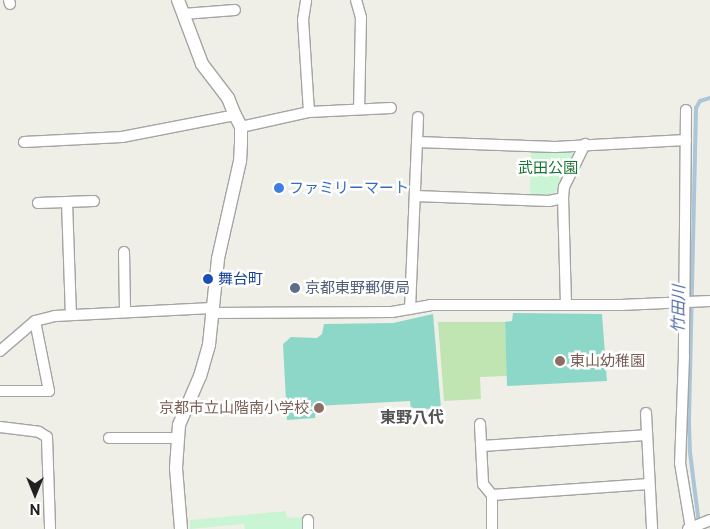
<!DOCTYPE html>
<meta charset="utf-8">
<style>
body{margin:0}
#map{position:relative;width:710px;height:529px;overflow:hidden;background:#f0efe7;font-family:"Public Sans","Noto Sans JP",sans-serif}
div>[style]{position:absolute}
.grass>*{inset:0;background:#c1e5b2}
.park>*{inset:0;background:#c9f5d5}
.pitch>*{inset:0;background:#8dd7c9}
.stream>*{height:4px;margin:-2px;padding:0 2px;transform-origin:2px;border-radius:2px;background:#acc6d9}
.roads{filter:drop-shadow(1px 0 #a4a4a4) drop-shadow(-1px 0 #a4a4a4) drop-shadow(0 1px #a4a4a4) drop-shadow(0 -1px #a4a4a4)}
.minor>*{height:10px;margin:-5px;padding:0 5px;transform-origin:5px;border-radius:5px;background:#fff}
.tertiary>*{height:12px;margin:-6px;padding:0 6px;transform-origin:6px;border-radius:6px;background:#fff}
.dots>*{width:14px;height:14px;translate:-50% -50%;box-sizing:border-box;border:2px solid #fff;border-radius:50%}
span{translate:-50% -50%;white-space:nowrap;text-align:center;line-height:1.15;-webkit-text-stroke:5px #fff;paint-order:stroke}
.park-label{font-size:15px;color:#167630}
.shop-label{font-size:15px;color:#366cbe}
.left{translate:0 -50%;text-align:left}
.transit-label{font-size:15px;color:#164399}
.service-label{font-size:15px;color:#4e5e75}
.education-label{font-size:15px;color:#785e54}
.right{translate:-100% -50%;text-align:right}
.water-label{font-size:16px;color:#546ea8;font-style:italic}
.neighbourhood-label{font-size:16px;color:#535353;font-weight:700}
.north{position:absolute;left:10px;top:469px;width:50px;height:50px;-webkit-text-stroke:4px #fff;paint-order:stroke;rotate:180deg;font-size:14px;font-weight:700;line-height:20px;text-align:center;color:#202020}
.north::after{content:'';display:block;margin:auto;width:18px;height:22px;background:#202020;clip-path:polygon(50% 0,100% 100%,50% 72%,0 100%)}
</style>
<div id="map">
<div class="grass">
<div style="clip-path:polygon(438px 322px,505px 322px,507px 376px,480px 377px,481px 399px,444px 401px)"></div>
</div>
<div class="park">
<div style="clip-path:polygon(531px 150px,571px 151px,574px 158px,566px 169px,558px 189px,552px 195px,530px 194px)"></div>
<div style="clip-path:polygon(286px 511px,287px 518px,303px 517px,303px 529px,245px 529px,244px 524px,190px 529px,190px 520px)"></div>
</div>
<div class="pitch">
<div style="clip-path:polygon(513px 313px,602px 314px,607px 381px,507px 386px,505px 322px,512px 321px)"></div>
<div style="clip-path:polygon(433px 314px,441px 408px,411px 410px,410px 401px,316px 406px,315px 418px,287px 420px,283px 344px,291px 337px,317px 338px,322px 334px,324px 324px,393px 323px)"></div>
</div>
<div class="stream">
<div style="left:699px;top:524px;width:72px;rotate:-97.2deg"></div>
<div style="left:690px;top:453px;width:34px;rotate:-92deg"></div>
<div style="left:689px;top:419px;width:311px;rotate:-88.7deg"></div>
<div style="left:696px;top:108px;width:8px;rotate:-60deg"></div>
<div style="left:700px;top:101px;width:10px;rotate:-17deg"></div>
</div>
<div class="roads">
<div class="minor">
<div style="left:9px;top:0;width:4px;rotate:76deg"></div>
<div style="left:356px;top:0;width:18px;rotate:74deg"></div>
<div style="left:361px;top:17px;width:92px;rotate:91.2deg"></div>
<div style="left:183px;top:14px;width:52px;rotate:-4.4deg"></div>
<div style="left:686px;top:110px;width:246px;rotate:90.5deg"></div>
<div style="left:684px;top:356px;width:107px;rotate:92.1deg"></div>
<div style="left:680px;top:463px;width:67px;rotate:80.5deg"></div>
<div style="left:309px;top:112px;width:82px;rotate:-2.8deg"></div>
<div style="left:241px;top:127px;width:70px;rotate:-12.4deg"></div>
<div style="left:309px;top:112px;width:92px;rotate:-93.7deg"></div>
<div style="left:303px;top:20px;width:20px;rotate:-81deg"></div>
<div style="left:24px;top:142px;width:98px;rotate:-2.9deg"></div>
<div style="left:122px;top:137px;width:115px;rotate:-11deg"></div>
<div style="left:417px;top:142px;width:138px;rotate:2.1deg"></div>
<div style="left:555px;top:147px;width:131px;rotate:-3.1deg"></div>
<div style="left:415px;top:196px;width:134px;rotate:2.1deg"></div>
<div style="left:549px;top:201px;width:14px;rotate:-12deg"></div>
<div style="left:67px;top:202px;width:113px;rotate:88deg"></div>
<div style="left:38px;top:203px;width:56px;rotate:-2deg"></div>
<div style="left:124px;top:252px;width:60px;rotate:89deg"></div>
<div style="left:566px;top:304px;width:106px;rotate:-91.6deg"></div>
<div style="left:563px;top:198px;width:11px;rotate:-85deg"></div>
<div style="left:564px;top:187px;width:48px;rotate:-64deg"></div>
<div style="left:410px;top:309px;width:192px;rotate:-87.6deg"></div>
<div style="left:211px;top:313px;width:181px;rotate:-0.3deg"></div>
<div style="left:392px;top:312px;width:39px;rotate:-10deg"></div>
<div style="left:430px;top:305px;width:191px"></div>
<div style="left:621px;top:305px;width:89px;rotate:-2.6deg"></div>
<div style="left:0;top:351px;width:46px;rotate:-40.6deg"></div>
<div style="left:35px;top:321px;width:21px;rotate:-14deg"></div>
<div style="left:55px;top:316px;width:157px;rotate:-2.9deg"></div>
<div style="left:0;top:391px;width:49px"></div>
<div style="left:49px;top:391px;width:71px;rotate:-101.3deg"></div>
<div style="left:646px;top:413px;width:116px;rotate:87deg"></div>
<div style="left:480px;top:424px;width:60px;rotate:87.1deg"></div>
<div style="left:483px;top:484px;width:14px;rotate:51deg"></div>
<div style="left:492px;top:495px;width:157px;rotate:-4deg"></div>
<div style="left:0;top:427px;width:39px;rotate:7deg"></div>
<div style="left:39px;top:432px;width:9px;rotate:32deg"></div>
<div style="left:47px;top:437px;width:92px;rotate:88.1deg"></div>
<div style="left:109px;top:438px;width:68px"></div>
<div style="left:482px;top:446px;width:164px;rotate:-3.8deg"></div>
<div style="left:492px;top:495px;width:34px;rotate:90deg"></div>
<div style="left:308px;top:520px;width:9px;rotate:90deg"></div>
<div style="left:688px;top:529px;width:24px;rotate:-22deg"></div>
</div>
<div class="tertiary">
<div style="left:178px;top:0;width:68px;rotate:69.4deg"></div>
<div style="left:202px;top:64px;width:43px;rotate:52.6deg"></div>
<div style="left:228px;top:98px;width:18px;rotate:68deg"></div>
<div style="left:235px;top:115px;width:13px;rotate:63deg"></div>
<div style="left:241px;top:127px;width:16px;rotate:90deg"></div>
<div style="left:241px;top:143px;width:18px;rotate:93deg"></div>
<div style="left:240px;top:161px;width:100px;rotate:102.7deg"></div>
<div style="left:218px;top:259px;width:86px;rotate:96deg"></div>
<div style="left:209px;top:345px;width:32px;rotate:106deg"></div>
<div style="left:200px;top:376px;width:53px;rotate:113.2deg"></div>
<div style="left:179px;top:425px;width:43px;rotate:94deg"></div>
<div style="left:176px;top:468px;width:61px;rotate:85.3deg"></div>
</div>
</div>
<div class="dots">
<div style="left:279px;top:188px;background:#3f7fe0"></div>
<div style="left:208px;top:279px;background:#1a4fb4"></div>
<div style="left:295px;top:288px;background:#5c6f8a"></div>
<div style="left:560px;top:361px;background:#8d6e63"></div>
<div style="left:319px;top:408px;background:#8d6e63"></div>
</div>
<div class="park-label">
<span style="left:548px;top:168px">武田公園</span>
</div>
<div class="shop-label">
<span class="left" style="left:289px;top:188px">ファミリーマート</span>
</div>
<div class="transit-label">
<span class="left" style="left:218px;top:279px">舞台町</span>
</div>
<div class="service-label">
<span class="left" style="left:305px;top:288px">京都東野郵便局</span>
</div>
<div class="education-label">
<span class="left" style="left:570px;top:361px">東山幼稚園</span>
<span class="right" style="left:309px;top:408px">京都市立山階南小学校</span>
</div>
<div class="water-label">
<span style="left:679px;top:309px;rotate:-89deg">竹田川</span>
</div>
<div class="neighbourhood-label">
<span style="left:412px;top:418px">東野八代</span>
</div>
<div class="north">N</div>
</div>
